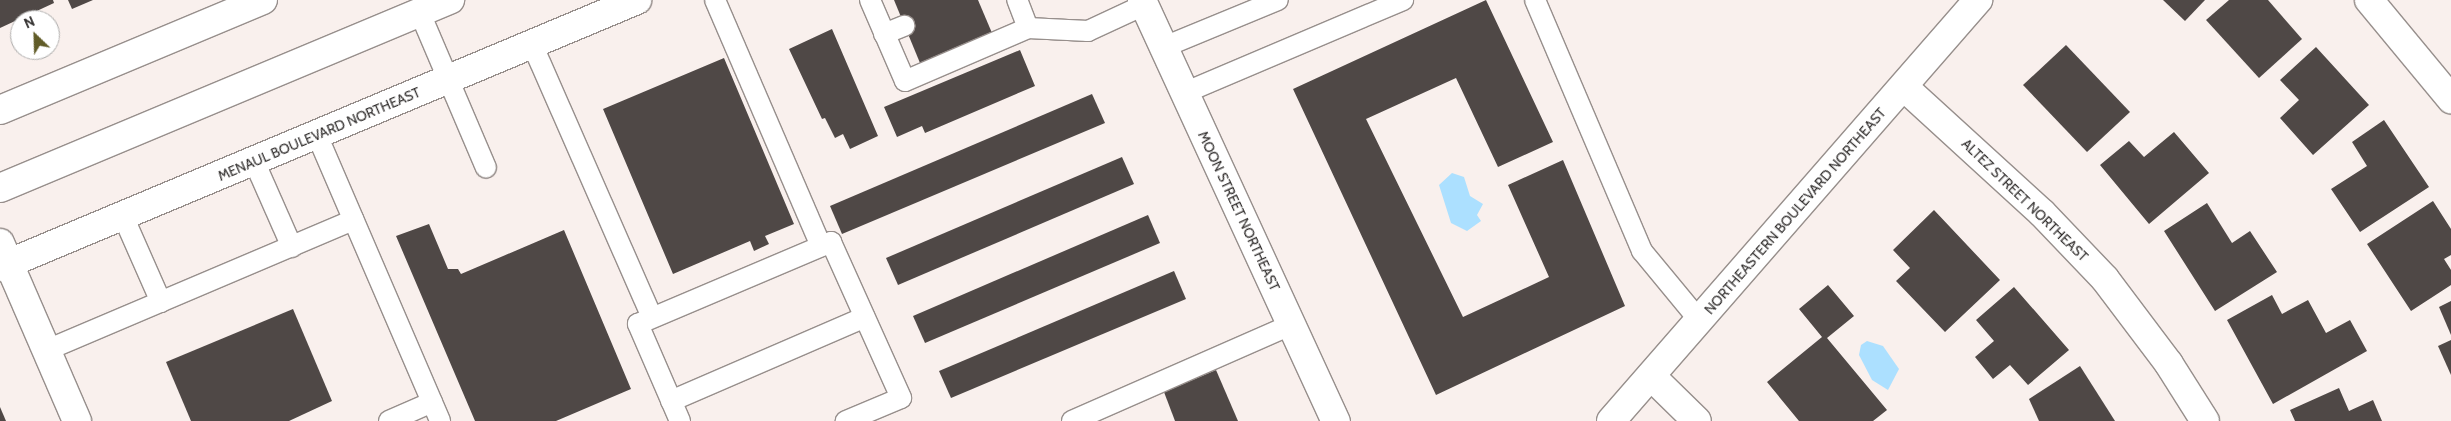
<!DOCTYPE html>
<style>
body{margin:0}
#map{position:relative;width:2451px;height:421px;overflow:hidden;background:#f9f0ed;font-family:Cabin,sans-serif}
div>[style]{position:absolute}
.water>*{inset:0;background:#ace0ff}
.building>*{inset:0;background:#4f4846}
.roads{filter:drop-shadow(1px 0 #978f8c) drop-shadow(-1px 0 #978f8c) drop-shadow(0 1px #978f8c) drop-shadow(0 -1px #978f8c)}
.lane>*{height:20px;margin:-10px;padding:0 10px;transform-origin:10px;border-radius:10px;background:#fff}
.street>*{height:28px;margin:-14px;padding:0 14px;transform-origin:14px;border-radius:14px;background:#fff}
.secondary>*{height:28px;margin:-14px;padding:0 14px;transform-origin:14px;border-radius:14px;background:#fff}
span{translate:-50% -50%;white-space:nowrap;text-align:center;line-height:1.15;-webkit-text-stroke:5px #fff;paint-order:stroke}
.street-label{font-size:14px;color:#322f2e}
.north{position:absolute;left:10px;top:10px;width:50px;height:50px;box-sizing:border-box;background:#fff;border:1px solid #adacab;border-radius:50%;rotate:336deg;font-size:14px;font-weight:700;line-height:20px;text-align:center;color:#322f2e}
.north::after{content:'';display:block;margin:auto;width:18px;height:22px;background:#615c28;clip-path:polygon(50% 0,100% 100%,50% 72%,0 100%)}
</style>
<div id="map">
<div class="water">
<div style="clip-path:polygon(1452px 173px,1464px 177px,1470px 196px,1483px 204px,1477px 215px,1481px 221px,1467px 231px,1451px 223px,1439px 185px)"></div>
<div style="clip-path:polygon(1867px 341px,1883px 346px,1899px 369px,1888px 390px,1872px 380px,1859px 355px,1861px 345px)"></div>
</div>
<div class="building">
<div style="clip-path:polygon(0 0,53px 0,54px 3px,0 28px)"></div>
<div style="clip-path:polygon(68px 0,93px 0,72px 9px)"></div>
<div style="clip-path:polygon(894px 0,978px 0,992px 33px,920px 63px)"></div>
<div style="clip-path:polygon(1486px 0,1553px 142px,1498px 167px,1456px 78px,1366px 119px,1463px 317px,1549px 277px,1508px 185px,1563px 160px,1625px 306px,1436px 395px,1293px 89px)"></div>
<div style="clip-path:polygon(2163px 0,2205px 0,2185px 21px)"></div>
<div style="clip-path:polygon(2229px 0,2268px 0,2302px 39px,2259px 78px,2206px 20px)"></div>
<div style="clip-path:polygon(832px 29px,878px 136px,850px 149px,843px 134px,835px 138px,825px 118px,822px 119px,789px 49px)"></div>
<div style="clip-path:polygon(2066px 45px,2130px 112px,2087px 152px,2023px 85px)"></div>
<div style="clip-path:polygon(2316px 47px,2369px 105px,2313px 155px,2280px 118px,2299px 100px,2280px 80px)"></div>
<div style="clip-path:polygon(1020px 50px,1035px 86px,925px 133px,922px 126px,897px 137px,884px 107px)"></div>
<div style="clip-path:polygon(724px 58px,794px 224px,765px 236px,769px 244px,754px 251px,750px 241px,673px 274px,603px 109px)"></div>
<div style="clip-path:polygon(1092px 94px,1105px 123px,842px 234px,830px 206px)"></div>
<div style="clip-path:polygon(2384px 120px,2429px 187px,2360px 232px,2331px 189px,2367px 166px,2352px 142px)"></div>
<div style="clip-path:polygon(2174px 132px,2209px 173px,2149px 224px,2100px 165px,2129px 141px,2144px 157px)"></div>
<div style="clip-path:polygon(1122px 157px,1134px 184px,898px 285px,886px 258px)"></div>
<div style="clip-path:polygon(2433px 201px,2451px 229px,2451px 255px,2444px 259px,2451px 270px,2451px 285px,2411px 311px,2367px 244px)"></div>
<div style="clip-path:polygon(2207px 203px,2232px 243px,2250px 231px,2277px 272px,2215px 311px,2164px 231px)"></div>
<div style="clip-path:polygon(1934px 210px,2000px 280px,1945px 332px,1896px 281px,1910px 268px,1893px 250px)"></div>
<div style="clip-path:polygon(1148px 215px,1160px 243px,925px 343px,913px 316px)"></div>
<div style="clip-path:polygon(429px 224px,448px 269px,458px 269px,461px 274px,564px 230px,631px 389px,556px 421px,475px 421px,396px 236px)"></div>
<div style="clip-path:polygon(1174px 271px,1186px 299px,951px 398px,939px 371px)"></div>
<div style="clip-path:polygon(1828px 285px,1854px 316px,1827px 338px,1887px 410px,1873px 421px,1799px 421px,1767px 382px,1822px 337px,1799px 309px)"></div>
<div style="clip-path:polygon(2014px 287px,2069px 350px,2028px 385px,2010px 365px,1993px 379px,1975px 357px,1994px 341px,1976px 320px)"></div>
<div style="clip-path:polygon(2272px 295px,2282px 314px,2308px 300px,2326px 333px,2350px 320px,2367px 351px,2273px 404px,2227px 320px)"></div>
<div style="clip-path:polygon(2451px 301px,2451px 335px,2439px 307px)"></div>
<div style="clip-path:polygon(293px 309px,332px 401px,289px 421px,191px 421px,166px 362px)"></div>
<div style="clip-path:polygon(2451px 340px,2451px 375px,2438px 346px)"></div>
<div style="clip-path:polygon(2080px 366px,2115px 421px,2039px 421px,2029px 399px)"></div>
<div style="clip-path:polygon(1216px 370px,1238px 421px,1175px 421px,1164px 392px)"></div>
<div style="clip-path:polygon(2339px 388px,2349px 411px,2373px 400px,2382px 421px,2295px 421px,2290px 410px)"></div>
<div style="clip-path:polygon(0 407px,6px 421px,0 421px)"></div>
</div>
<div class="roads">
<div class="lane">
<div style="left:715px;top:0;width:268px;rotate:66.7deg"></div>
<div style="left:870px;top:0;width:88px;rotate:66.6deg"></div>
<div style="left:905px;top:81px;width:134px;rotate:-23.3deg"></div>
<div style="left:1028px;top:28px;width:30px;rotate:-111deg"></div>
<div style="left:1535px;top:0;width:273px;rotate:66.9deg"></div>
<div style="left:1642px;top:251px;width:89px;rotate:50.4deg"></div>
<div style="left:420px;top:13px;width:168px;rotate:66.9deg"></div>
<div style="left:1028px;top:28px;width:60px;rotate:2.9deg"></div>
<div style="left:1088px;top:31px;width:62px;rotate:-24.9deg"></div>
<div style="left:884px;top:34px;width:22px;rotate:-22deg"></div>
<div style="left:532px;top:44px;width:298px;rotate:66.3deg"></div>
<div style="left:1164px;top:47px;width:123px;rotate:-22.4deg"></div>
<div style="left:1184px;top:93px;width:238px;rotate:-23deg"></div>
<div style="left:317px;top:135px;width:311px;rotate:66.7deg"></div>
<div style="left:254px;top:161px;width:94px;rotate:66.2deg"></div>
<div style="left:123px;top:216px;width:94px;rotate:66.2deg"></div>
<div style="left:47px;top:350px;width:333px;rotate:-23deg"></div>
<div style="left:671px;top:401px;width:211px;rotate:-23.4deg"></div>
<div style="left:389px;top:421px;width:47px;rotate:-23.8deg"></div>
<div style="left:680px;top:421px;width:106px;rotate:-113.4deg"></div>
<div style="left:638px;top:324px;width:210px;rotate:-23deg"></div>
<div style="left:831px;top:242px;width:171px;rotate:65.8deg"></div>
<div style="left:901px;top:398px;width:60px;rotate:157.3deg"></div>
<div style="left:1072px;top:421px;width:239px;rotate:-23.7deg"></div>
</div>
<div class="street">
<div style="left:2369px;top:0;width:129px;rotate:50.4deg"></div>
<div style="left:1904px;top:87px;width:187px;rotate:42.4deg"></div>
<div style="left:2042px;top:213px;width:91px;rotate:46.3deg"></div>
<div style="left:2105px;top:279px;width:106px;rotate:53deg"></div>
<div style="left:2169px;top:364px;width:67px;rotate:57.7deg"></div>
<div style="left:0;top:110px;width:285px;rotate:-22.7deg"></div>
<div style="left:0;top:243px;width:194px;rotate:66.6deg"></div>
<div style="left:1651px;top:376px;width:64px;rotate:44.4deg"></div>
</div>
<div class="secondary">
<div style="left:1142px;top:0;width:464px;rotate:65.3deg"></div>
<div style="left:0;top:188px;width:488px;rotate:-22.7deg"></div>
<div style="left:0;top:267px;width:691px;rotate:-22.74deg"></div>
<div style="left:1611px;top:421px;width:559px;rotate:-48.92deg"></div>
</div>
</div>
<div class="street-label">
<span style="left:319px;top:134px;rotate:-23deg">MENAUL BOULEVARD NORTHEAST</span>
<span style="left:2025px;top:200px;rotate:44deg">ALTEZ STREET NORTHEAST</span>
<span style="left:1239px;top:211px;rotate:65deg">MOON STREET NORTHEAST</span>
<span style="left:1795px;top:211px;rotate:-49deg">NORTHEASTERN BOULEVARD NORTHEAST</span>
</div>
<div class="north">N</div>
</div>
